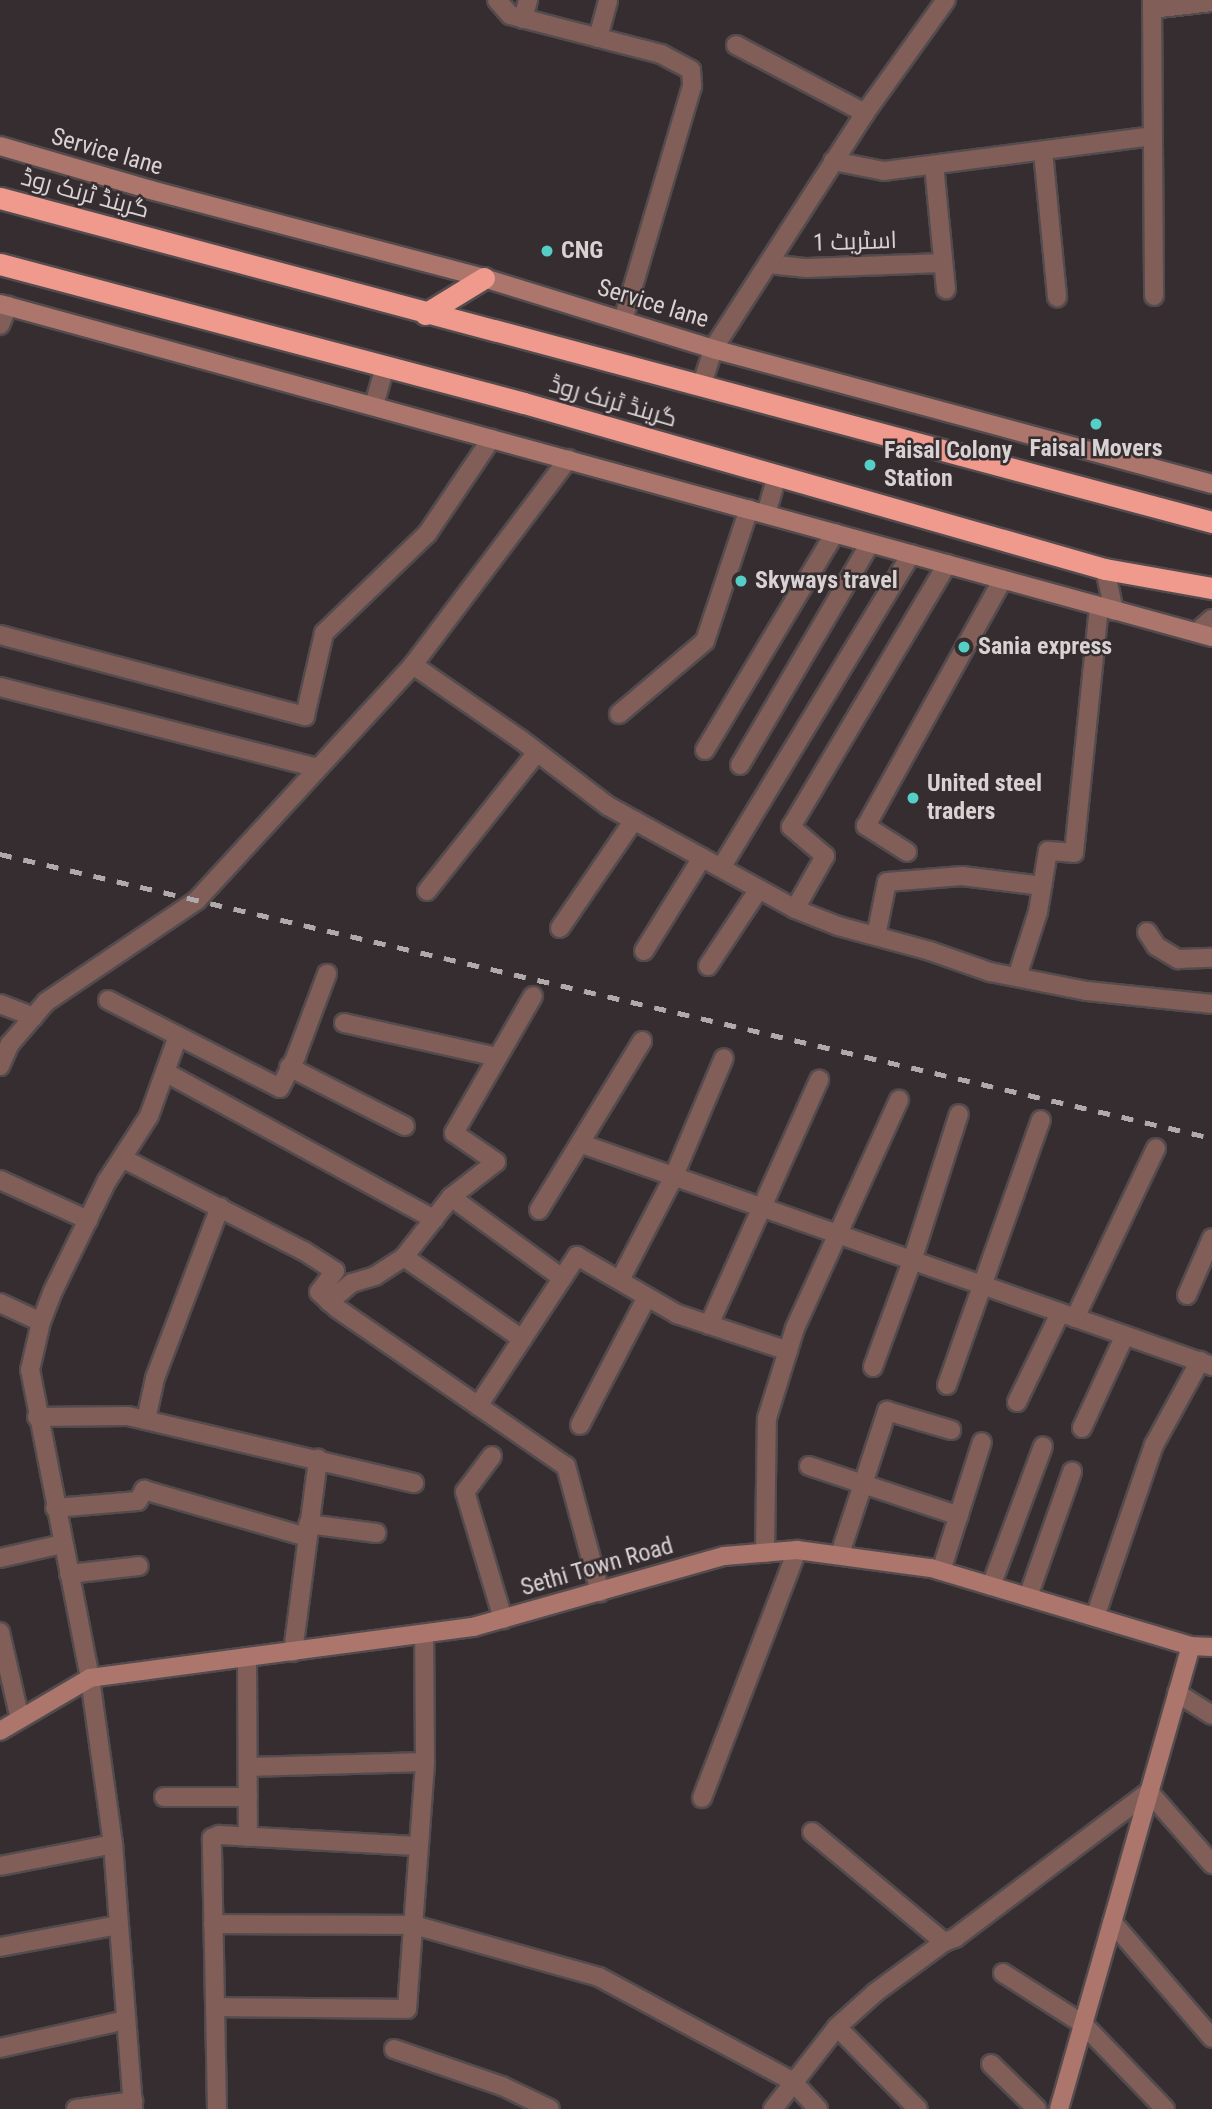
<!DOCTYPE html>
<meta charset="utf-8">
<style>
body{margin:0}
#map{position:relative;width:1212px;height:2109px;overflow:hidden;background:#362d30;font-family:"Roboto Condensed",Cairo,sans-serif}
div>[style]{position:absolute}
.roads{filter:drop-shadow(2px 0 #534b4d) drop-shadow(-2px 0 #534b4d) drop-shadow(0 2px #534b4d) drop-shadow(0 -2px #534b4d)}
.street>*{height:18px;margin:-9px;padding:0 9px;transform-origin:9px;border-radius:9px;background:#815e58}
.secondary>*{height:18px;margin:-9px;padding:0 9px;transform-origin:9px;border-radius:9px;background:#ad766d}
.highway>*{height:21px;margin:-10.5px;padding:0 10.5px;transform-origin:10.5px;border-radius:10.5px;background:#ef9a8d}
.rail>*{height:4.5px;margin-top:-2.25px;transform-origin:0;background:repeating-linear-gradient(90deg,#b1aaab 0 12px,transparent 0 24px)}
.dots>*{width:19px;height:19px;translate:-50% -50%;box-sizing:border-box;border:4px solid #362d30;border-radius:50%}
span{translate:-50% -50%;white-space:nowrap;text-align:center;line-height:1.15;-webkit-text-stroke:5px #362d30;paint-order:stroke}
.street-label{font-size:24px;color:#d8d2d3}
.poi-label{font-size:24px;color:#d8d2d3;font-weight:700}
.left{translate:0 -50%;text-align:left}
</style>
<div id="map">
<div class="roads">
<div class="street">
<div style="left:497px;top:0;width:20px;rotate:49deg"></div>
<div style="left:510px;top:15px;width:156px;rotate:14.5deg"></div>
<div style="left:661px;top:54px;width:34px;rotate:28deg"></div>
<div style="left:691px;top:70px;width:16px;rotate:86deg"></div>
<div style="left:692px;top:86px;width:244px;rotate:106.4deg"></div>
<div style="left:1152px;top:0;width:296px;rotate:89.6deg"></div>
<div style="left:1152px;top:9px;width:60px;rotate:-6.7deg"></div>
<div style="left:523px;top:19px;width:20px;rotate:-75deg"></div>
<div style="left:598px;top:38px;width:39px;rotate:-75deg"></div>
<div style="left:736px;top:45px;width:146px;rotate:27.8deg"></div>
<div style="left:1043px;top:151px;width:147px;rotate:84.5deg"></div>
<div style="left:833px;top:161px;width:52px;rotate:11.1deg"></div>
<div style="left:884px;top:171px;width:271px;rotate:-7.4deg"></div>
<div style="left:934px;top:165px;width:125px;rotate:84.5deg"></div>
<div style="left:768px;top:264px;width:39px;rotate:6deg"></div>
<div style="left:807px;top:268px;width:136px;rotate:-2.1deg"></div>
<div style="left:0;top:325px;width:21px;rotate:-67deg"></div>
<div style="left:701px;top:387px;width:40px;rotate:-72deg"></div>
<div style="left:713px;top:349px;width:281px;rotate:-57.2deg"></div>
<div style="left:865px;top:113px;width:139px;rotate:-54.4deg"></div>
<div style="left:374px;top:405px;width:40px;rotate:-74deg"></div>
<div style="left:766px;top:514px;width:40px;rotate:-74deg"></div>
<div style="left:1105px;top:569px;width:43px;rotate:77.9deg"></div>
<div style="left:1197px;top:632px;width:20px;rotate:-41deg"></div>
<div style="left:0;top:635px;width:316px;rotate:14.9deg"></div>
<div style="left:305px;top:716px;width:85px;rotate:-77.1deg"></div>
<div style="left:324px;top:633px;width:143px;rotate:-43.9deg"></div>
<div style="left:427px;top:534px;width:115px;rotate:-56deg"></div>
<div style="left:413px;top:665px;width:130px;rotate:34.7deg"></div>
<div style="left:520px;top:739px;width:111px;rotate:37.3deg"></div>
<div style="left:608px;top:806px;width:213px;rotate:28.8deg"></div>
<div style="left:795px;top:909px;width:46px;rotate:21.6deg"></div>
<div style="left:838px;top:926px;width:95px;rotate:15.2deg"></div>
<div style="left:930px;top:951px;width:64px;rotate:19.3deg"></div>
<div style="left:990px;top:972px;width:99px;rotate:11.1deg"></div>
<div style="left:1087px;top:991px;width:126px;rotate:5.9deg"></div>
<div style="left:0;top:687px;width:327px;rotate:14.3deg"></div>
<div style="left:619px;top:714px;width:113px;rotate:-40.3deg"></div>
<div style="left:705px;top:641px;width:139px;rotate:-71.6deg"></div>
<div style="left:705px;top:750px;width:253px;rotate:-59.1deg"></div>
<div style="left:740px;top:765px;width:257px;rotate:-59.6deg"></div>
<div style="left:907px;top:852px;width:49px;rotate:-147.6deg"></div>
<div style="left:866px;top:826px;width:282px;rotate:-61deg"></div>
<div style="left:721px;top:868px;width:367px;rotate:-58.8deg"></div>
<div style="left:427px;top:891px;width:177px;rotate:-51.6deg"></div>
<div style="left:795px;top:909px;width:61px;rotate:-60.5deg"></div>
<div style="left:825px;top:856px;width:45px;rotate:-139.5deg"></div>
<div style="left:791px;top:827px;width:306px;rotate:-59.3deg"></div>
<div style="left:560px;top:928px;width:131px;rotate:-55.6deg"></div>
<div style="left:1147px;top:932px;width:17px;rotate:57deg"></div>
<div style="left:1156px;top:946px;width:26px;rotate:31deg"></div>
<div style="left:1178px;top:959px;width:34px;rotate:-2deg"></div>
<div style="left:876px;top:936px;width:55px;rotate:-78.5deg"></div>
<div style="left:887px;top:882px;width:75px;rotate:-4.6deg"></div>
<div style="left:962px;top:876px;width:81px;rotate:7.1deg"></div>
<div style="left:644px;top:951px;width:110px;rotate:-58.1deg"></div>
<div style="left:708px;top:966px;width:92px;rotate:-56.5deg"></div>
<div style="left:1017px;top:977px;width:68px;rotate:-72.1deg"></div>
<div style="left:1038px;top:912px;width:62px;rotate:-80.7deg"></div>
<div style="left:1048px;top:851px;width:26px;rotate:4deg"></div>
<div style="left:1074px;top:853px;width:247px;rotate:-84.2deg"></div>
<div style="left:108px;top:1000px;width:193px;rotate:27.1deg"></div>
<div style="left:280px;top:1088px;width:36px;rotate:-63deg"></div>
<div style="left:296px;top:1056px;width:88px;rotate:-69.3deg"></div>
<div style="left:0;top:1004px;width:36px;rotate:21deg"></div>
<div style="left:344px;top:1023px;width:157px;rotate:12.5deg"></div>
<div style="left:0;top:1066px;width:24px;rotate:-66deg"></div>
<div style="left:10px;top:1044px;width:55px;rotate:-49.4deg"></div>
<div style="left:46px;top:1002px;width:182px;rotate:-34deg"></div>
<div style="left:197px;top:900px;width:319px;rotate:-47.4deg"></div>
<div style="left:413px;top:665px;width:258px;rotate:-53deg"></div>
<div style="left:289px;top:1067px;width:130px;rotate:27deg"></div>
<div style="left:165px;top:1072px;width:307px;rotate:28.7deg"></div>
<div style="left:582px;top:1144px;width:668px;rotate:19.41deg"></div>
<div style="left:122px;top:1158px;width:204px;rotate:27.1deg"></div>
<div style="left:304px;top:1251px;width:37px;rotate:33deg"></div>
<div style="left:335px;top:1271px;width:26px;rotate:127deg"></div>
<div style="left:319px;top:1292px;width:25px;rotate:42deg"></div>
<div style="left:338px;top:1309px;width:277px;rotate:34.6deg"></div>
<div style="left:566px;top:1466px;width:131px;rotate:74.9deg"></div>
<div style="left:0;top:1180px;width:97px;rotate:24.4deg"></div>
<div style="left:451px;top:1197px;width:137px;rotate:36.1deg"></div>
<div style="left:539px;top:1210px;width:198px;rotate:-58.6deg"></div>
<div style="left:404px;top:1257px;width:144px;rotate:34.8deg"></div>
<div style="left:620px;top:1280px;width:115px;rotate:-62.5deg"></div>
<div style="left:673px;top:1178px;width:130px;rotate:-67deg"></div>
<div style="left:1187px;top:1295px;width:62px;rotate:-66.3deg"></div>
<div style="left:329px;top:1302px;width:30px;rotate:-40deg"></div>
<div style="left:352px;top:1283px;width:24px;rotate:-17deg"></div>
<div style="left:375px;top:1276px;width:35px;rotate:-33deg"></div>
<div style="left:404px;top:1257px;width:76px;rotate:-51.9deg"></div>
<div style="left:451px;top:1197px;width:57px;rotate:-37.9deg"></div>
<div style="left:496px;top:1162px;width:51px;rotate:-145.4deg"></div>
<div style="left:454px;top:1133px;width:158px;rotate:-60deg"></div>
<div style="left:0;top:1303px;width:45px;rotate:24.9deg"></div>
<div style="left:1075px;top:1318px;width:188px;rotate:-64.5deg"></div>
<div style="left:709px;top:1325px;width:269px;rotate:-65.8deg"></div>
<div style="left:873px;top:1367px;width:113px;rotate:-69.8deg"></div>
<div style="left:912px;top:1261px;width:154px;rotate:-72.3deg"></div>
<div style="left:947px;top:1385px;width:281px;rotate:-70.5deg"></div>
<div style="left:1017px;top:1402px;width:99px;rotate:-64.2deg"></div>
<div style="left:478px;top:1406px;width:180px;rotate:-56.6deg"></div>
<div style="left:577px;top:1256px;width:116px;rotate:30.1deg"></div>
<div style="left:677px;top:1314px;width:117px;rotate:18.4deg"></div>
<div style="left:37px;top:1417px;width:91px;rotate:-0.6deg"></div>
<div style="left:128px;top:1416px;width:294px;rotate:13.2deg"></div>
<div style="left:146px;top:1420px;width:43px;rotate:-77.9deg"></div>
<div style="left:155px;top:1378px;width:183px;rotate:-69.2deg"></div>
<div style="left:580px;top:1425px;width:144px;rotate:-62.4deg"></div>
<div style="left:1082px;top:1428px;width:102px;rotate:-65.2deg"></div>
<div style="left:492px;top:1456px;width:45px;rotate:126.9deg"></div>
<div style="left:465px;top:1492px;width:133px;rotate:73.3deg"></div>
<div style="left:809px;top:1466px;width:158px;rotate:18.4deg"></div>
<div style="left:55px;top:1508px;width:83px;rotate:-4.8deg"></div>
<div style="left:138px;top:1501px;width:13px;rotate:-61deg"></div>
<div style="left:144px;top:1490px;width:170px;rotate:16.1deg"></div>
<div style="left:308px;top:1524px;width:69px;rotate:7.5deg"></div>
<div style="left:765px;top:1553px;width:135px;rotate:-89.2deg"></div>
<div style="left:767px;top:1418px;width:94px;rotate:-72.7deg"></div>
<div style="left:795px;top:1328px;width:251px;rotate:-65.5deg"></div>
<div style="left:840px;top:1554px;width:151px;rotate:-71.8deg"></div>
<div style="left:887px;top:1411px;width:67px;rotate:16.5deg"></div>
<div style="left:0;top:1558px;width:64px;rotate:-12.7deg"></div>
<div style="left:941px;top:1571px;width:135px;rotate:-72.4deg"></div>
<div style="left:69px;top:1574px;width:70px;rotate:-6.5deg"></div>
<div style="left:991px;top:1586px;width:149px;rotate:-69.6deg"></div>
<div style="left:1028px;top:1597px;width:133px;rotate:-70.6deg"></div>
<div style="left:1095px;top:1617px;width:182px;rotate:-71.1deg"></div>
<div style="left:1154px;top:1445px;width:96px;rotate:-61.3deg"></div>
<div style="left:0;top:1632px;width:89px;rotate:77.1deg"></div>
<div style="left:293px;top:1652px;width:195px;rotate:-82.6deg"></div>
<div style="left:247px;top:1657px;width:180px;rotate:89.7deg"></div>
<div style="left:1177px;top:1693px;width:41px;rotate:32.2deg"></div>
<div style="left:248px;top:1767px;width:177px;rotate:-1.6deg"></div>
<div style="left:164px;top:1797px;width:84px"></div>
<div style="left:702px;top:1798px;width:266px;rotate:-69deg"></div>
<div style="left:812px;top:1832px;width:172px;rotate:39.8deg"></div>
<div style="left:944px;top:1942px;width:12px;rotate:-20deg"></div>
<div style="left:955px;top:1938px;width:243px;rotate:-37deg"></div>
<div style="left:1149px;top:1792px;width:96px;rotate:48.8deg"></div>
<div style="left:0;top:1866px;width:115px;rotate:-11deg"></div>
<div style="left:1112px;top:1922px;width:153px;rotate:49.2deg"></div>
<div style="left:213px;top:1924px;width:201px;rotate:0.3deg"></div>
<div style="left:414px;top:1925px;width:192px;rotate:15.7deg"></div>
<div style="left:599px;top:1977px;width:219px;rotate:28.3deg"></div>
<div style="left:792px;top:2081px;width:38px;rotate:47deg"></div>
<div style="left:119px;top:1925px;width:185px;rotate:85.6deg"></div>
<div style="left:0;top:1947px;width:121px;rotate:-10.5deg"></div>
<div style="left:119px;top:1925px;width:81px;rotate:-94.2deg"></div>
<div style="left:113px;top:1844px;width:168px;rotate:-97.9deg"></div>
<div style="left:90px;top:1678px;width:314px;rotate:-101deg"></div>
<div style="left:30px;top:1370px;width:49px;rotate:-77.1deg"></div>
<div style="left:41px;top:1322px;width:33px;rotate:-69deg"></div>
<div style="left:53px;top:1291px;width:123px;rotate:-63.9deg"></div>
<div style="left:107px;top:1181px;width:77px;rotate:-57.1deg"></div>
<div style="left:149px;top:1116px;width:85px;rotate:-70.1deg"></div>
<div style="left:1003px;top:1973px;width:95px;rotate:32.5deg"></div>
<div style="left:1083px;top:2024px;width:118px;rotate:46deg"></div>
<div style="left:215px;top:2007px;width:192px;rotate:0.6deg"></div>
<div style="left:407px;top:2009px;width:248px;rotate:-85.8deg"></div>
<div style="left:425px;top:1762px;width:128px;rotate:-90.4deg"></div>
<div style="left:837px;top:2027px;width:115px;rotate:45.4deg"></div>
<div style="left:0;top:2048px;width:129px;rotate:-12.5deg"></div>
<div style="left:394px;top:2049px;width:114px;rotate:18.9deg"></div>
<div style="left:502px;top:2086px;width:53px;rotate:25.6deg"></div>
<div style="left:991px;top:2064px;width:64px;rotate:44.4deg"></div>
<div style="left:76px;top:2109px;width:58px;rotate:-8deg"></div>
<div style="left:217px;top:2109px;width:271px;rotate:-91.1deg"></div>
<div style="left:212px;top:1838px;width:8px;rotate:-23deg"></div>
<div style="left:219px;top:1835px;width:197px;rotate:3.2deg"></div>
<div style="left:773px;top:2109px;width:104px;rotate:-52deg"></div>
<div style="left:837px;top:2027px;width:52px;rotate:-41.9deg"></div>
<div style="left:876px;top:1992px;width:84px;rotate:-36.3deg"></div>
</div>
<div class="secondary">
<div style="left:0;top:146px;width:157px;rotate:16.2deg"></div>
<div style="left:151px;top:190px;width:344px;rotate:14.8deg"></div>
<div style="left:484px;top:278px;width:240px;rotate:17.2deg"></div>
<div style="left:713px;top:349px;width:517px;rotate:15.14deg"></div>
<div style="left:0;top:304px;width:1257px;rotate:15.36deg"></div>
<div style="left:0;top:1731px;width:104px;rotate:-30.5deg"></div>
<div style="left:90px;top:1678px;width:386px;rotate:-7.6deg"></div>
<div style="left:473px;top:1627px;width:261px;rotate:-15.8deg"></div>
<div style="left:724px;top:1556px;width:73px;rotate:-4.7deg"></div>
<div style="left:797px;top:1550px;width:135px;rotate:7.7deg"></div>
<div style="left:931px;top:1568px;width:271px;rotate:16.7deg"></div>
<div style="left:1191px;top:1646px;width:21px;rotate:3deg"></div>
<div style="left:1059px;top:2109px;width:481px;rotate:-74.1deg"></div>
</div>
<div class="highway">
<div style="left:0;top:198px;width:1255px;rotate:14.97deg"></div>
<div style="left:0;top:264px;width:542px;rotate:14.86deg"></div>
<div style="left:524px;top:403px;width:604px;rotate:15.95deg"></div>
<div style="left:1105px;top:569px;width:109px;rotate:10.1deg"></div>
<div style="left:425px;top:314px;width:69px;rotate:-31.4deg"></div>
</div>
</div>
<div class="rail">
<div style="left:0;top:854px;width:1245px;rotate:13.19deg"></div>
</div>
<div class="dots">
<div style="left:547px;top:251px;background:#55cec5"></div>
<div style="left:1096px;top:424px;background:#55cec5"></div>
<div style="left:870px;top:465px;background:#55cec5"></div>
<div style="left:741px;top:581px;background:#55cec5"></div>
<div style="left:964px;top:647px;background:#55cec5"></div>
<div style="left:913px;top:798px;background:#55cec5"></div>
</div>
<div class="street-label">
<span style="left:107px;top:152px;rotate:16deg">Service lane</span>
<span style="left:85px;top:194px;rotate:15deg">گرینڈ ٹرنک روڈ</span>
<span style="left:855px;top:242px;rotate:-2deg">اسٹریٹ 1</span>
<span style="left:653px;top:304px;rotate:17deg">Service lane</span>
<span style="left:613px;top:402px;rotate:16deg">گرینڈ ٹرنک روڈ</span>
<span style="left:597px;top:1567px;rotate:-16deg">Sethi Town Road</span>
</div>
<div class="poi-label">
<span class="left" style="left:561px;top:251px">CNG</span>
<span style="left:1096px;top:449px">Faisal Movers</span>
<span class="left" style="left:884px;top:465px">Faisal Colony<br>Station</span>
<span class="left" style="left:755px;top:581px">Skyways travel</span>
<span class="left" style="left:978px;top:647px">Sania express</span>
<span class="left" style="left:927px;top:798px">United steel<br>traders</span>
</div>
</div>
